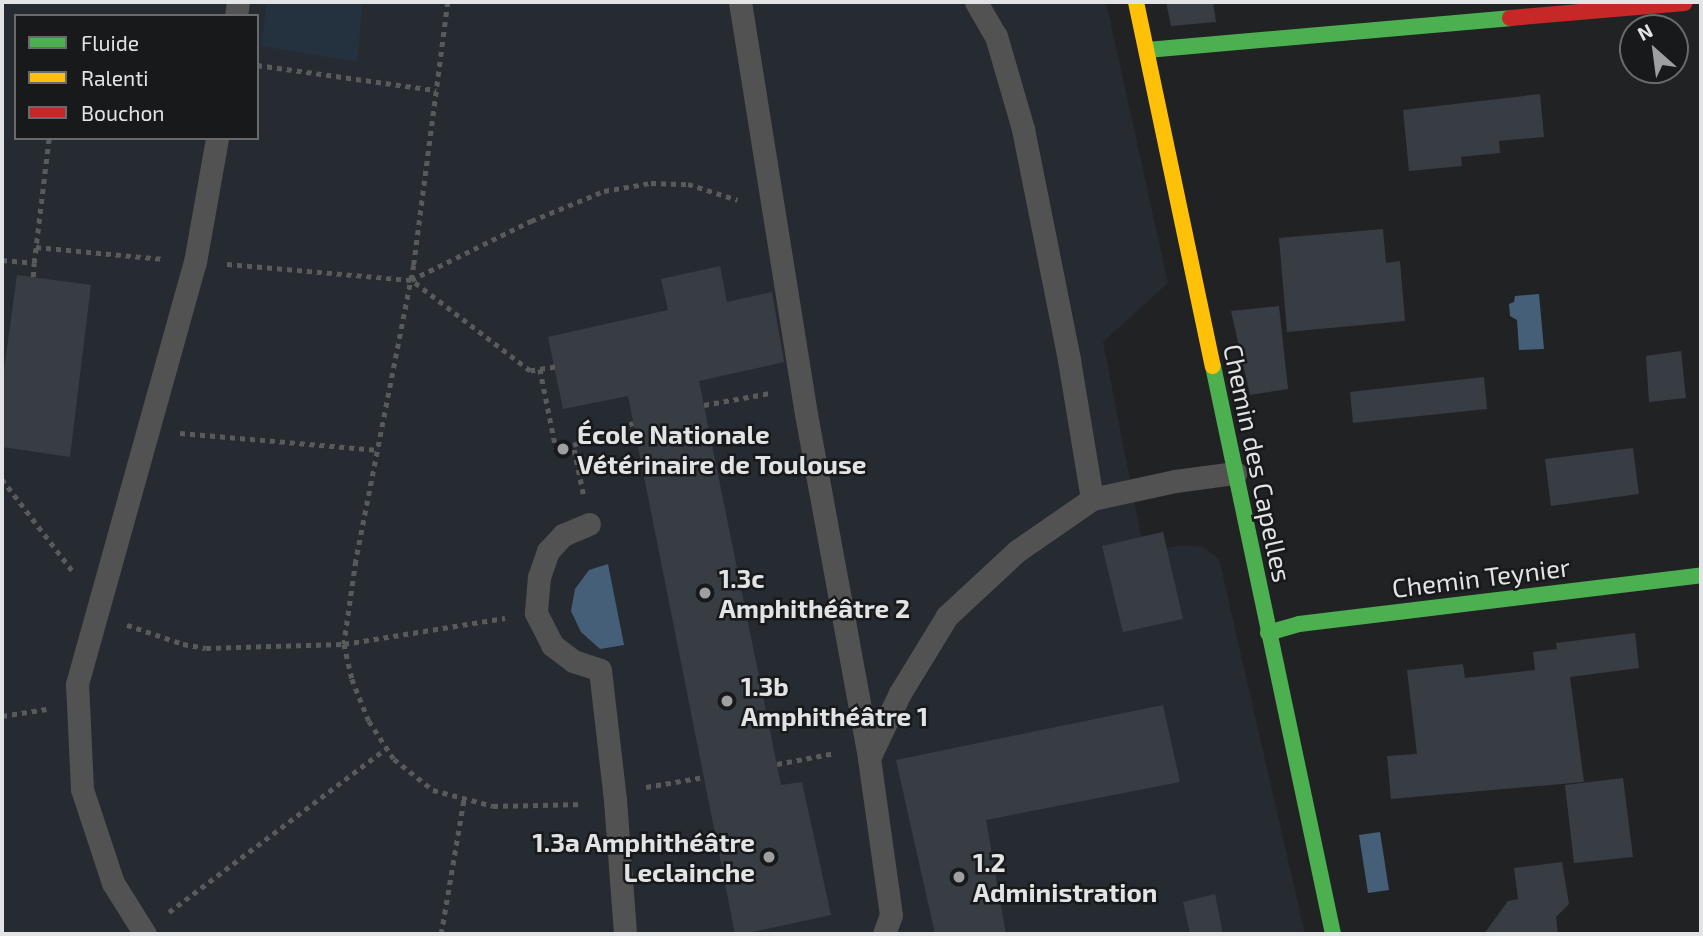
<!DOCTYPE html>
<meta charset="utf-8">
<style>
body{margin:0}
#map{position:relative;width:1703px;height:936px;overflow:hidden;background:#212224;font-family:"Exo 2",sans-serif}
div>[style]{position:absolute}
.built>*{inset:0;background:#262b32}
.green>*{inset:0;background:#24323f}
.water>*{inset:0;background:#465f79}
.building>*{inset:0;background:#383d43}
.path>*{height:4.5px;margin-top:-2.25px;transform-origin:0;background:repeating-linear-gradient(90deg,#595a5a 0 5px,transparent 0 10px)}
.lane>*{height:23px;margin:-11.5px;padding:0 11.5px;transform-origin:11.5px;border-radius:11.5px;background:#525253}
.fast>*{height:16px;margin:-8px;padding:0 8px;transform-origin:8px;border-radius:8px;background:#4caf50}
.slow>*{height:16px;margin:-8px;padding:0 8px;transform-origin:8px;border-radius:8px;background:#ffc107}
.jam>*{height:16px;margin:-8px;padding:0 8px;transform-origin:8px;border-radius:8px;background:#c62828}
.dots>*{width:19px;height:19px;translate:-50% -50%;box-sizing:border-box;border:4px solid #17191b;border-radius:50%}
span{translate:-50% -50%;white-space:nowrap;text-align:center;line-height:1.15;-webkit-text-stroke:5px #17191b;paint-order:stroke}
.poi-label{font-size:26px;color:#e2e3e5;font-weight:700}
.left{translate:0 -50%;text-align:left}
.right{translate:-100% -50%;text-align:right}
.street-label{font-size:26px;color:#e2e3e5}
.frame{position:absolute;inset:0;border:4px solid #e2e3e5;pointer-events:none}
.legend{position:absolute;left:14px;top:14px;width:245px;height:126px;box-sizing:border-box;background:#17191b;border:2px solid #686a6c;margin:0;padding:9px 12px;list-style:none;font-size:21px;color:#e2e3e5}
.legend li{display:flex;align-items:center;gap:14px;height:35px}
.legend b{width:35px;border:2px solid #686a6c}
.north{position:absolute;left:1619px;top:14px;width:70px;height:70px;box-sizing:border-box;background:#17191b;border:2px solid #686a6c;border-radius:50%;rotate:332deg;font-size:19px;font-weight:700;line-height:28px;text-align:center;color:#e2e3e5}
.north::after{content:'';display:block;margin:auto;width:24px;height:32px;background:#9e9fa1;clip-path:polygon(50% 0,100% 100%,50% 72%,0 100%)}
</style>
<div id="map">
<div class="built">
<div style="clip-path:polygon(evenodd,2px 2px,1106px 2px,1168px 283px,1103px 342px,1141px 536px,1163px 532px,1167px 548px,1181px 545px,1203px 547px,1219px 559px,1305px 934px,2px 934px,2px 2px,16px 16px,257px 16px,257px 138px,16px 138px,16px 16px)"></div>
</div>
<div class="green">
<div style="clip-path:polygon(267px 2px,363px 2px,357px 62px,261px 46px)"></div>
</div>
<div class="water">
<div style="clip-path:polygon(1539px 294px,1544px 349px,1519px 350px,1517px 320px,1510px 316px,1509px 304px,1514px 302px,1515px 296px)"></div>
<div style="clip-path:polygon(608px 564px,624px 645px,600px 649px,581px 632px,571px 611px,575px 589px,589px 570px)"></div>
<div style="clip-path:polygon(1380px 832px,1389px 890px,1368px 893px,1359px 835px)"></div>
</div>
<div class="building">
<div style="clip-path:polygon(1166px 2px,1213px 2px,1216px 22px,1171px 26px)"></div>
<div style="clip-path:polygon(1540px 94px,1544px 137px,1499px 141px,1500px 153px,1461px 157px,1462px 166px,1409px 171px,1403px 110px)"></div>
<div style="clip-path:polygon(1383px 229px,1386px 263px,1400px 261px,1405px 321px,1287px 332px,1279px 238px)"></div>
<div style="clip-path:polygon(720px 266px,727px 302px,772px 292px,784px 362px,699px 381px,781px 785px,802px 782px,831px 915px,743px 934px,735px 934px,628px 396px,563px 409px,548px 337px,668px 310px,661px 279px)"></div>
<div style="clip-path:polygon(17px 275px,91px 285px,70px 457px,2px 447px,2px 385px)"></div>
<div style="clip-path:polygon(1279px 306px,1288px 389px,1250px 395px,1231px 311px)"></div>
<div style="clip-path:polygon(1681px 351px,1686px 398px,1649px 402px,1646px 356px)"></div>
<div style="clip-path:polygon(1484px 377px,1487px 409px,1353px 423px,1350px 392px)"></div>
<div style="clip-path:polygon(1633px 448px,1639px 494px,1551px 506px,1545px 459px)"></div>
<div style="clip-path:polygon(1163px 532px,1183px 619px,1123px 632px,1102px 546px)"></div>
<div style="clip-path:polygon(1635px 633px,1639px 668px,1570px 677px,1584px 782px,1391px 799px,1387px 756px,1417px 754px,1407px 670px,1463px 664px,1465px 678px,1535px 670px,1533px 652px,1557px 649px,1556px 643px)"></div>
<div style="clip-path:polygon(1163px 705px,1180px 782px,986px 820px,1006px 934px,935px 934px,896px 760px)"></div>
<div style="clip-path:polygon(1623px 778px,1633px 857px,1574px 863px,1565px 785px)"></div>
<div style="clip-path:polygon(1562px 862px,1569px 904px,1556px 917px,1558px 934px,1484px 934px,1508px 901px,1518px 899px,1514px 868px)"></div>
<div style="clip-path:polygon(1215px 894px,1223px 934px,1190px 934px,1183px 902px)"></div>
</div>
<div class="path">
<div style="left:448px;top:2px;width:265px;rotate:97.4deg"></div>
<div style="left:414px;top:265px;width:302px;rotate:101.1deg"></div>
<div style="left:356px;top:561px;width:84px;rotate:98.2deg"></div>
<div style="left:344px;top:644px;width:36px;rotate:77deg"></div>
<div style="left:352px;top:679px;width:45px;rotate:68deg"></div>
<div style="left:369px;top:721px;width:45px;rotate:56.7deg"></div>
<div style="left:394px;top:759px;width:50px;rotate:38.5deg"></div>
<div style="left:433px;top:790px;width:62px;rotate:14.9deg"></div>
<div style="left:493px;top:806px;width:90px;rotate:-1.3deg"></div>
<div style="left:257px;top:65px;width:181px;rotate:8deg"></div>
<div style="left:36px;top:247px;width:128px;rotate:5.4deg"></div>
<div style="left:2px;top:260px;width:32px;rotate:5deg"></div>
<div style="left:34px;top:263px;width:126px;rotate:-83.2deg"></div>
<div style="left:227px;top:264px;width:185px;rotate:5deg"></div>
<div style="left:33px;top:277px;width:14px;rotate:-86deg"></div>
<div style="left:555px;top:367px;width:25px;rotate:171deg"></div>
<div style="left:530px;top:371px;width:150px;rotate:-142.6deg"></div>
<div style="left:411px;top:280px;width:134px;rotate:-26.2deg"></div>
<div style="left:531px;top:221px;width:79px;rotate:-22.3deg"></div>
<div style="left:604px;top:191px;width:48px;rotate:-9.7deg"></div>
<div style="left:651px;top:183px;width:37px;rotate:2deg"></div>
<div style="left:688px;top:184px;width:52px;rotate:17.7deg"></div>
<div style="left:540px;top:369px;width:81px;rotate:78.6deg"></div>
<div style="left:556px;top:448px;width:17px;rotate:-10deg"></div>
<div style="left:704px;top:405px;width:67px;rotate:-10.3deg"></div>
<div style="left:180px;top:433px;width:199px;rotate:4.9deg"></div>
<div style="left:2px;top:479px;width:118px;rotate:52.5deg"></div>
<div style="left:583px;top:494px;width:50px;rotate:-101.5deg"></div>
<div style="left:573px;top:445px;width:64px;rotate:-20.1deg"></div>
<div style="left:127px;top:625px;width:59px;rotate:18.7deg"></div>
<div style="left:183px;top:644px;width:23px;rotate:10deg"></div>
<div style="left:206px;top:648px;width:138px;rotate:-1.7deg"></div>
<div style="left:344px;top:644px;width:163px;rotate:-9.2deg"></div>
<div style="left:2px;top:716px;width:45px;rotate:-9deg"></div>
<div style="left:777px;top:764px;width:59px;rotate:-10.7deg"></div>
<div style="left:646px;top:787px;width:59px;rotate:-9.8deg"></div>
<div style="left:169px;top:912px;width:273px;rotate:-37deg"></div>
<div style="left:441px;top:934px;width:138px;rotate:-80.4deg"></div>
</div>
<div class="lane">
<div style="left:740px;top:2px;width:417px;rotate:80.9deg"></div>
<div style="left:806px;top:414px;width:350px;rotate:79.6deg"></div>
<div style="left:976px;top:2px;width:39px;rotate:60deg"></div>
<div style="left:996px;top:36px;width:97px;rotate:73.8deg"></div>
<div style="left:1023px;top:129px;width:236px;rotate:78.7deg"></div>
<div style="left:1069px;top:360px;width:141px;rotate:80.6deg"></div>
<div style="left:236px;top:16px;width:14px;rotate:-82deg"></div>
<div style="left:589px;top:524px;width:28px;rotate:157deg"></div>
<div style="left:563px;top:535px;width:22px;rotate:133deg"></div>
<div style="left:548px;top:551px;width:28px;rotate:109deg"></div>
<div style="left:539px;top:577px;width:36px;rotate:95deg"></div>
<div style="left:536px;top:613px;width:36px;rotate:63deg"></div>
<div style="left:552px;top:645px;width:26px;rotate:37deg"></div>
<div style="left:573px;top:661px;width:28px;rotate:18deg"></div>
<div style="left:600px;top:670px;width:131px;rotate:83.4deg"></div>
<div style="left:615px;top:800px;width:134px;rotate:85.7deg"></div>
<div style="left:145px;top:934px;width:60px;rotate:-122.1deg"></div>
<div style="left:113px;top:883px;width:99px;rotate:-108.3deg"></div>
<div style="left:82px;top:789px;width:105px;rotate:-92.7deg"></div>
<div style="left:77px;top:684px;width:438px;rotate:-74.4deg"></div>
<div style="left:195px;top:262px;width:126px;rotate:-79.9deg"></div>
<div style="left:884px;top:934px;width:20px;rotate:-70deg"></div>
<div style="left:891px;top:915px;width:159px;rotate:-98deg"></div>
<div style="left:869px;top:758px;width:72px;rotate:-64.5deg"></div>
<div style="left:900px;top:693px;width:90px;rotate:-58.6deg"></div>
<div style="left:947px;top:616px;width:96px;rotate:-42.9deg"></div>
<div style="left:1017px;top:551px;width:91px;rotate:-34.7deg"></div>
<div style="left:1092px;top:499px;width:85px;rotate:-12.2deg"></div>
<div style="left:1175px;top:481px;width:61px;rotate:-7.6deg"></div>
</div>
<div class="fast">
<div style="left:1147px;top:50px;width:364px;rotate:-5deg"></div>
<div style="left:1213px;top:366px;width:581px;rotate:78.07deg"></div>
<div style="left:1268px;top:633px;width:32px;rotate:-16deg"></div>
<div style="left:1299px;top:624px;width:405px;rotate:-6.9deg"></div>
</div>
<div class="slow">
<div style="left:1136px;top:2px;width:372px;rotate:78.1deg"></div>
</div>
<div class="jam">
<div style="left:1510px;top:18px;width:175px;rotate:-4.9deg"></div>
</div>
<div class="dots">
<div style="left:563px;top:449px;background:#9e9fa1"></div>
<div style="left:705px;top:593px;background:#9e9fa1"></div>
<div style="left:727px;top:701px;background:#9e9fa1"></div>
<div style="left:769px;top:857px;background:#9e9fa1"></div>
<div style="left:959px;top:877px;background:#9e9fa1"></div>
</div>
<div class="poi-label">
<span class="left" style="left:577px;top:449px">École Nationale<br>Vétérinaire de Toulouse</span>
<span class="left" style="left:719px;top:593px">1.3c<br>Amphithéâtre 2</span>
<span class="left" style="left:741px;top:701px">1.3b<br>Amphithéâtre 1</span>
<span class="right" style="left:755px;top:857px">1.3a Amphithéâtre<br>Leclainche</span>
<span class="left" style="left:973px;top:877px">1.2<br>Administration</span>
</div>
<div class="street-label">
<span style="left:1258px;top:463px;rotate:78deg">Chemin des Capelles</span>
<span style="left:1481px;top:577px;rotate:-7deg">Chemin Teynier</span>
</div>
<div class="frame"></div>
<ul class="legend">
<li><b style="height:9px;background:#4caf50"></b>Fluide</li>
<li><b style="height:9px;background:#ffc107"></b>Ralenti</li>
<li><b style="height:9px;background:#c62828"></b>Bouchon</li>
</ul>
<div class="north">N</div>
</div>
